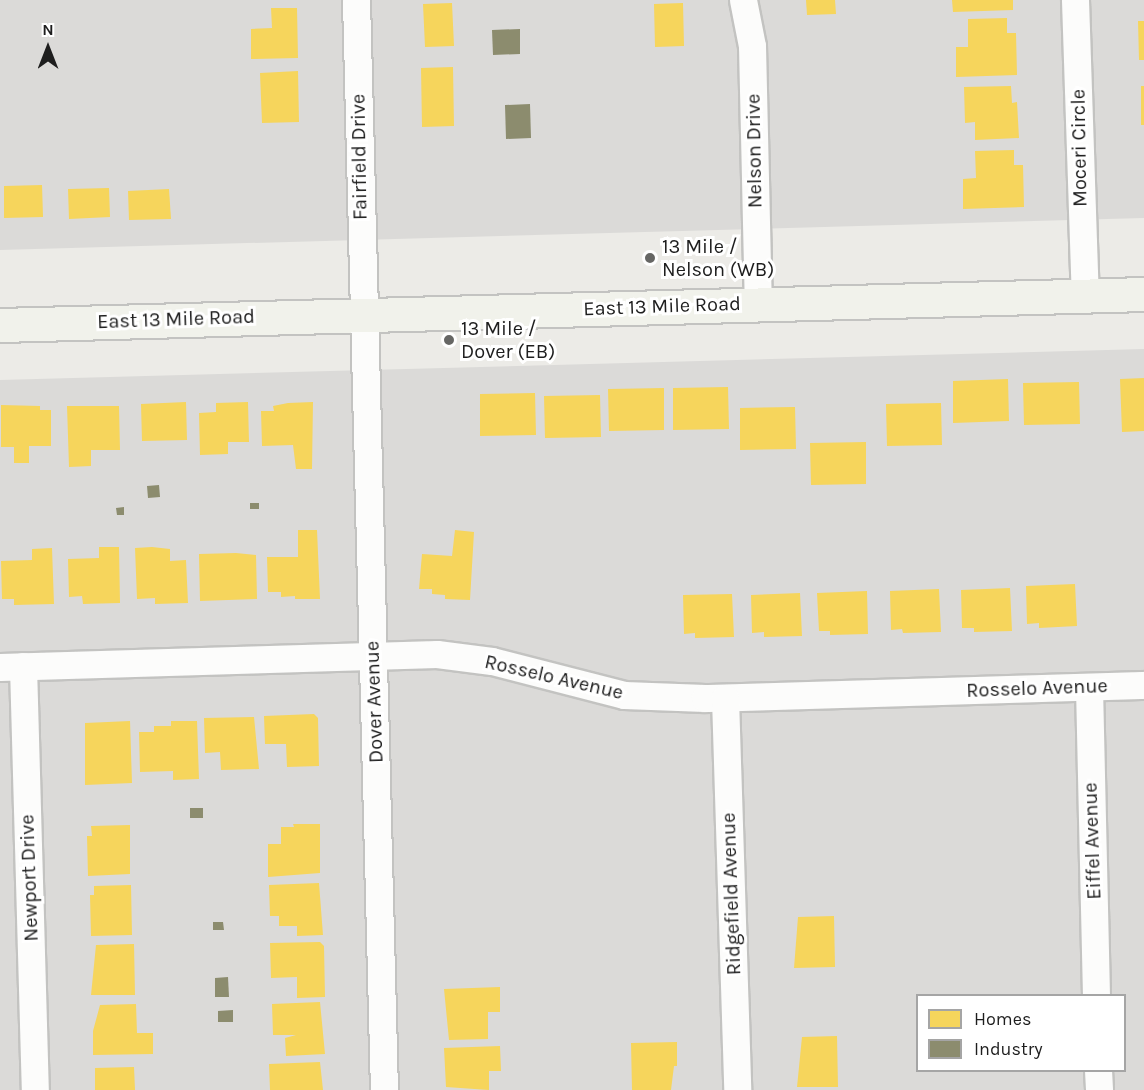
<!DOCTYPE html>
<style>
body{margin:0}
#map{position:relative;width:1144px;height:1090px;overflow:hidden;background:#ecebe7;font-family:Karla,sans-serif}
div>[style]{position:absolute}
.residential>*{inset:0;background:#dbdad8}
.homes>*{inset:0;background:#f6d55c}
.industry>*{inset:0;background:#8c8c6e}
.roads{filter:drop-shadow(2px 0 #c3c3c1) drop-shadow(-2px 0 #c3c3c1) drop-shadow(0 2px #c3c3c1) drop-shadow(0 -2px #c3c3c1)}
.street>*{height:27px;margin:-13.5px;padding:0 13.5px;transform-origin:13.5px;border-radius:13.5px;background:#fcfcfb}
.secondary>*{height:33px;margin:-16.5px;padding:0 16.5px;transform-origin:16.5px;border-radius:16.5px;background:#f1f2eb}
.dots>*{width:16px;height:16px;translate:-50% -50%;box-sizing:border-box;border:3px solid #fff;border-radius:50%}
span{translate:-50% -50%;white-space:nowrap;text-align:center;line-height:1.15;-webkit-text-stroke:6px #fff;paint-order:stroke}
.street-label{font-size:20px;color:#1e1e1e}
.poi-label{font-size:20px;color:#1e1e1e}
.left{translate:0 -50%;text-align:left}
.legend{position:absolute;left:916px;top:994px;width:210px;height:78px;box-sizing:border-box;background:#fff;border:2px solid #a5a5a5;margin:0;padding:8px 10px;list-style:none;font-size:18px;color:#1e1e1e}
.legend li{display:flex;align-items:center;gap:12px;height:30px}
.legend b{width:30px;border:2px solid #a5a5a5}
.north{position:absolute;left:18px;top:18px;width:60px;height:60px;-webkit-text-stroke:4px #fff;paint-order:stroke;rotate:0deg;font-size:16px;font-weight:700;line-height:24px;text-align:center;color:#1e1e1e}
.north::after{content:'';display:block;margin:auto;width:21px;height:27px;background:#1e1e1e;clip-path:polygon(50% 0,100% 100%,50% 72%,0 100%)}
</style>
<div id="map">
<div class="residential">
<div style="clip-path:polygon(0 0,1144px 0,1144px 218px,0 250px)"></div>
<div style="clip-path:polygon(evenodd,1144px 349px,1144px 1090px,0 1090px,0 380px,1144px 349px,918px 996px,1124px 996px,1124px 1070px,918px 1070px,918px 996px)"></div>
</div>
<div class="homes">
<div style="clip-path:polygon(806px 0,835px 0,836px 14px,807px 15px)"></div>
<div style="clip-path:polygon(952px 0,1013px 0,1013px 10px,953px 12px)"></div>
<div style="clip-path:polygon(452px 3px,454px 46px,425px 47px,423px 4px)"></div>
<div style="clip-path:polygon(683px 3px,684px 46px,655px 47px,654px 4px)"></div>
<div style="clip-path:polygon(271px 8px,297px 8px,298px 58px,251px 59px,251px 29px,272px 28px)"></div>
<div style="clip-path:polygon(1007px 18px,1007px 33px,1016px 33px,1017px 75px,956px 77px,956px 47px,968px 47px,968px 19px)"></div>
<div style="clip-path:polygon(1138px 21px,1144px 21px,1144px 60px,1139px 60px)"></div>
<div style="clip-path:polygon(453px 67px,454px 126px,422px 127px,421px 68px)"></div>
<div style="clip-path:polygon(298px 71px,299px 122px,262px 123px,260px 73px)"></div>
<div style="clip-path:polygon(1011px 86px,1012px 103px,1017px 102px,1019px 138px,975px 140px,975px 122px,965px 123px,964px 87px)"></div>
<div style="clip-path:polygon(1141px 86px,1144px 86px,1144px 125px,1141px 125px)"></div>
<div style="clip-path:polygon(1014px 150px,1014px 165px,1023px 165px,1024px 207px,963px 209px,963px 179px,976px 178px,975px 151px)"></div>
<div style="clip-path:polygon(42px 185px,43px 217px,4px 218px,4px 186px)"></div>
<div style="clip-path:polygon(109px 188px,110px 217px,69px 219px,68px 189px)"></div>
<div style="clip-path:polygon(169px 189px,171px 219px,129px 220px,128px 191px)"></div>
<div style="clip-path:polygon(1144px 378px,1144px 431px,1122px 432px,1120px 379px)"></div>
<div style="clip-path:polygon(1008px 379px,1009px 421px,953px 423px,953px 381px)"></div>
<div style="clip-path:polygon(1079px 382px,1080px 424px,1024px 425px,1023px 383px)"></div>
<div style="clip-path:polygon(728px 387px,729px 429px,673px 430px,673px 388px)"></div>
<div style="clip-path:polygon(664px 388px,664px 430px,609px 431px,608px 389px)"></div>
<div style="clip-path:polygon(535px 393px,536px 435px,480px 436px,480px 394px)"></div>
<div style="clip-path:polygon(600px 395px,601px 437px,545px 438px,544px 396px)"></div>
<div style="clip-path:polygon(186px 402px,187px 440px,142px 441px,141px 404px)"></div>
<div style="clip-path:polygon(248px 402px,249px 442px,228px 442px,228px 454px,200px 455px,199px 413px,216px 412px,216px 403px)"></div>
<div style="clip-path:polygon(313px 402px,312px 469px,296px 469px,293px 445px,262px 446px,261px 411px,274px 411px,273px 406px,288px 403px)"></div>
<div style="clip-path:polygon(941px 403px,942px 445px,887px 446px,886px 404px)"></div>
<div style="clip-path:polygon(1px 405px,40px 406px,40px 410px,51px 410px,51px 446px,29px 446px,29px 463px,14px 463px,14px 447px,1px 447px)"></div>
<div style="clip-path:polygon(67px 406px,119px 406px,120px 450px,91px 450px,91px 466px,69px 467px)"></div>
<div style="clip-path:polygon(795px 407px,796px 449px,740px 450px,740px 408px)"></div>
<div style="clip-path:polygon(866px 442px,866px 484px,811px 485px,810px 443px)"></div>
<div style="clip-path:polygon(298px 530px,317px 530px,320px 599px,295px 599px,295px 596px,281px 597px,281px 592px,268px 592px,267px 557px,298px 557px)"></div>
<div style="clip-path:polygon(455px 530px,474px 532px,470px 600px,445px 599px,445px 595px,432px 594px,432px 589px,419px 589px,422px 554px,452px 556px)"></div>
<div style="clip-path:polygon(99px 547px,119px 547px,120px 603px,83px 604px,82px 596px,69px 597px,68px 559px,99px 558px)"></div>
<div style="clip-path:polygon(152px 547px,170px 549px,170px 561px,186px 560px,188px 603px,155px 604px,155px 598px,137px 599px,135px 548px)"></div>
<div style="clip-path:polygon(52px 548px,54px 604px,14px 605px,14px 599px,2px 599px,1px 561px,32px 560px,32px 549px)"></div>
<div style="clip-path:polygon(236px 553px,256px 555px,257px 599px,200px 601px,199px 554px)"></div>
<div style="clip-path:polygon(1075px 584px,1077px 626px,1039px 628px,1039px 623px,1027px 624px,1026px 586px)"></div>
<div style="clip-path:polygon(1010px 588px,1012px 631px,974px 632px,974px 628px,962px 628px,961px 590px)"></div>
<div style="clip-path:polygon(939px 589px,941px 632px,903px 633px,902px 629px,891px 630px,890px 591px)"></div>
<div style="clip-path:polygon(867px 591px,868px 634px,830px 635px,830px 631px,819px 631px,817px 593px)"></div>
<div style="clip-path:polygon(800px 593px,802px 636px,764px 637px,764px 632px,752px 633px,751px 595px)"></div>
<div style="clip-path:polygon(732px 594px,734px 637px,695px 638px,695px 633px,684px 634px,683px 595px)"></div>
<div style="clip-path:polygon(314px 714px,318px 718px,319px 766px,287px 767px,286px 744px,265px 744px,264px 716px)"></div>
<div style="clip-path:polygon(254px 717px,259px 769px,221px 770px,220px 752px,205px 753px,204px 718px)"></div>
<div style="clip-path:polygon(130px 721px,132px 783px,85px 785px,85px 723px)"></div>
<div style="clip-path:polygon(171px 721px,197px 721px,199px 779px,173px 780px,173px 771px,140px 772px,139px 732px,154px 732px,154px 726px,171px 726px)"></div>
<div style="clip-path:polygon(293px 824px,320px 824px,320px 873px,268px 877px,268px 844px,281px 844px,281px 827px,294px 827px)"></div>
<div style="clip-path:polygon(130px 825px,130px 874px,88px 876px,87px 836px,92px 836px,91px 826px)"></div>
<div style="clip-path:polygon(319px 883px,323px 935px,297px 936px,297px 926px,279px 926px,279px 916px,270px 916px,269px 885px)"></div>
<div style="clip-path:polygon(131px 885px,132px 935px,91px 936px,90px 895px,94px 895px,94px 886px)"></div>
<div style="clip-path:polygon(834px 916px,835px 967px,794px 968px,798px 917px)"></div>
<div style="clip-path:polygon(320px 942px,324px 946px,325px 997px,297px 998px,297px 977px,271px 978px,270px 943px)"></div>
<div style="clip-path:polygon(134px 944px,135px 995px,91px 995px,96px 945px)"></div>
<div style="clip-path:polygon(500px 987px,500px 1012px,488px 1012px,488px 1039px,449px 1040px,444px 989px)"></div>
<div style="clip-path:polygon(320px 1002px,325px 1054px,286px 1056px,285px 1038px,296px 1035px,273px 1035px,272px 1004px)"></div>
<div style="clip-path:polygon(136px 1004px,137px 1033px,153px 1033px,153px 1054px,93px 1055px,93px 1031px,100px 1005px)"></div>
<div style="clip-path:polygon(837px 1036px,838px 1087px,797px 1087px,802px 1037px)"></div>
<div style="clip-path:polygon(677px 1042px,677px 1066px,674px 1066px,671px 1090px,632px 1090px,631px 1043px)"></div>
<div style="clip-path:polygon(500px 1046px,501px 1071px,489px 1071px,489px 1090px,446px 1087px,444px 1048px)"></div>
<div style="clip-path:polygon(320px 1062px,323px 1090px,270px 1090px,269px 1064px)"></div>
<div style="clip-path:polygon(134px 1067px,135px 1090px,95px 1090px,95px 1068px)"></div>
</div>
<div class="industry">
<div style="clip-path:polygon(520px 29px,520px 54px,493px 55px,492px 30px)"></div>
<div style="clip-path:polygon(530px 104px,531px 138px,506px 139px,505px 105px)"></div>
<div style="clip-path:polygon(159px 485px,160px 497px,148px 498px,147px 486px)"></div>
<div style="clip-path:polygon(250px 503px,259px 503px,259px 509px,250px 509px)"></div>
<div style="clip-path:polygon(124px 507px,124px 515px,117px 515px,116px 508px)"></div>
<div style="clip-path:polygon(190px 808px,203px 808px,203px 818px,190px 818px)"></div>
<div style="clip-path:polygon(213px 922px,223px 922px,224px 930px,213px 930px)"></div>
<div style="clip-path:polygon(228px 977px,229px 997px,215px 997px,215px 978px)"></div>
<div style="clip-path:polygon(233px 1010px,233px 1022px,218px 1022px,218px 1011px)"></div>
</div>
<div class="roads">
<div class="street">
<div style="left:356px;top:0;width:1090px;rotate:88.53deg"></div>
<div style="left:743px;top:0;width:47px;rotate:78.9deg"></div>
<div style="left:752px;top:46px;width:257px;rotate:88.7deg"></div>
<div style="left:1075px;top:0;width:296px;rotate:88.1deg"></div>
<div style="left:23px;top:666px;width:424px;rotate:88.4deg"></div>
<div style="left:0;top:667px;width:437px;rotate:-1.7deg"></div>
<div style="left:437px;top:654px;width:55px;rotate:7.3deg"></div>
<div style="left:492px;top:661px;width:136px;rotate:14.4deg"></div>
<div style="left:624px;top:695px;width:81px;rotate:2.1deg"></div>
<div style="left:705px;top:698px;width:439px;rotate:-1.7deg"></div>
<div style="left:1089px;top:687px;width:309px;rotate:88.7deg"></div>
<div style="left:725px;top:698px;width:392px;rotate:88.2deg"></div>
<div style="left:1098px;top:1070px;width:20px;rotate:87deg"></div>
</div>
<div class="secondary">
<div style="left:0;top:325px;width:1144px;rotate:-1.55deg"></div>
</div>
</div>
<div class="dots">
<div style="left:650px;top:258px;background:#666664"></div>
<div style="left:449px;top:340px;background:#666664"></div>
</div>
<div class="street-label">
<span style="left:1079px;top:148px;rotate:-91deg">Moceri Circle</span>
<span style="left:754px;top:151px;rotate:-91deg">Nelson Drive</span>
<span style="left:359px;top:157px;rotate:-91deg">Fairfield Drive</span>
<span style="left:662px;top:306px;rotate:-2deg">East 13 Mile Road</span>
<span style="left:176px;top:319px;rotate:-2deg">East 13 Mile Road</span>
<span style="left:554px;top:677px;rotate:13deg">Rosselo Avenue</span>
<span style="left:1037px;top:688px;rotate:-2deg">Rosselo Avenue</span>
<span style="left:374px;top:702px;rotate:-92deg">Dover Avenue</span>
<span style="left:1092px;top:841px;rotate:-92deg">Eiffel Avenue</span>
<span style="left:29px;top:878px;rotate:-92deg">Newport Drive</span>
<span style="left:731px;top:894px;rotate:-92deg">Ridgefield Avenue</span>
</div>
<div class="poi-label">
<span class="left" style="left:662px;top:258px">13 Mile /<br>Nelson (WB)</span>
<span class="left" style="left:461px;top:340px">13 Mile /<br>Dover (EB)</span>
</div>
<ul class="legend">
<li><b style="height:16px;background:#f6d55c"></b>Homes</li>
<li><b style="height:16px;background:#8c8c6e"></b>Industry</li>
</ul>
<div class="north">N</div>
</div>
